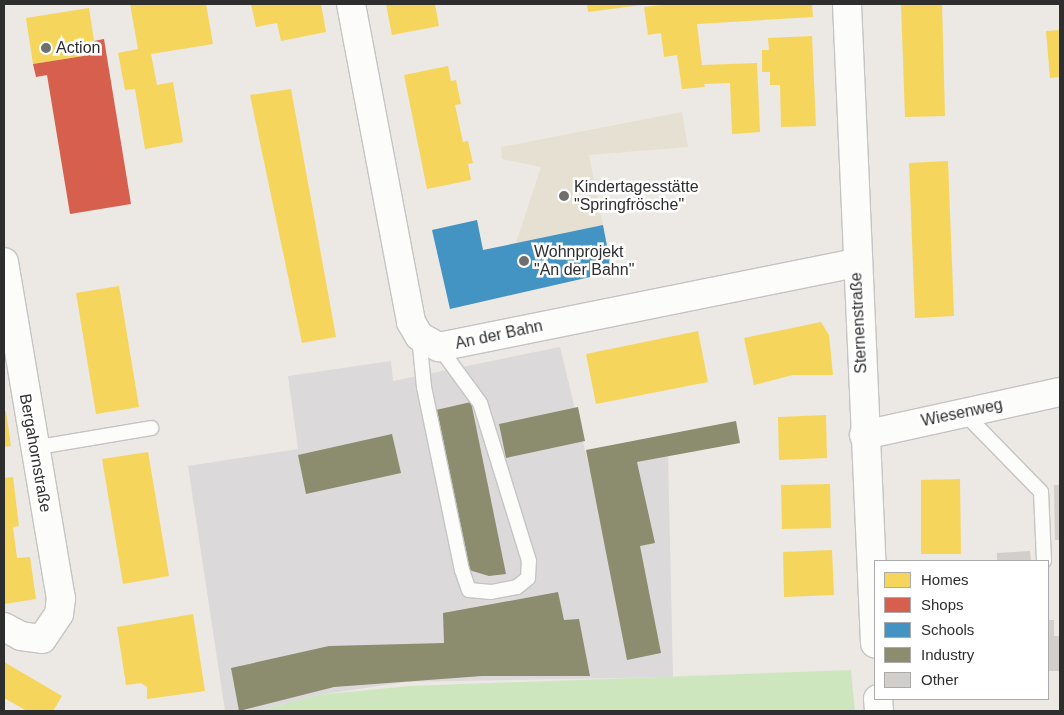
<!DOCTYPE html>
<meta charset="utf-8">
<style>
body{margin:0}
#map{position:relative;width:1064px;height:715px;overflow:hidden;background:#ece8e4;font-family:Arial,sans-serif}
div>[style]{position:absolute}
.industrial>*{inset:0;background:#dcd9db}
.education>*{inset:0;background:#e6e0d3}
.green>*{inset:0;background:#cee6be}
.homes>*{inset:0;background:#f6d55c}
.shops>*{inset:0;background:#d6604d}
.schools>*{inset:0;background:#4393c3}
.industry>*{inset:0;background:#8c8c6e}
.building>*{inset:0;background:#d1cecb}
.roads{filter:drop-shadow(1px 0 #c5c4c5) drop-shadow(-1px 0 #c5c4c5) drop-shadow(0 1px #c5c4c5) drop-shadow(0 -1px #c5c4c5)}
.service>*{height:14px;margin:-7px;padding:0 7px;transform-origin:7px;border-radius:7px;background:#fcfcfb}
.minor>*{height:28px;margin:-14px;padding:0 14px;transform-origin:14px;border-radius:14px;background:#fcfcfb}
.dots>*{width:14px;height:14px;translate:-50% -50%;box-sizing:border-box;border:2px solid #fff;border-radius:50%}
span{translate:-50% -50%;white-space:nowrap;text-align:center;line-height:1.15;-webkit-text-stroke:5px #fff;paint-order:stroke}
.poi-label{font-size:16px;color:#2e2e2e}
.left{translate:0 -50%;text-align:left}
.street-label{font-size:16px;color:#2e2e2e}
.frame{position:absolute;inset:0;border:5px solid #2e2e2e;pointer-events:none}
.legend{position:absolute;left:874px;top:560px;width:175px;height:140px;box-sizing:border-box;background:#fff;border:1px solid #ababab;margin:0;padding:6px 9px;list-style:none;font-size:15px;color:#2e2e2e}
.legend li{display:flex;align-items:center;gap:10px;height:25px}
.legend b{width:25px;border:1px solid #ababab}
</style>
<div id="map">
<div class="industrial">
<div style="clip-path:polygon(560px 347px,590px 471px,668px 456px,673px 677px,406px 682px,318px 695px,258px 711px,225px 711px,188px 466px,298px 449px,288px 376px,391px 361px,393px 381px)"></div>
</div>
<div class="education">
<div style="clip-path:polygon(682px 112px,688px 147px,589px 155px,603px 225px,516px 243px,541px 167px,502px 159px,501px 147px)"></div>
</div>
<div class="green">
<div style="clip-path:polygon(851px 670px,855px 711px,258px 711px,318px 695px,409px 686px)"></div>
</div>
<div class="homes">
<div style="clip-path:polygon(130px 4px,206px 4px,213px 44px,151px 54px,157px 85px,173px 82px,183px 142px,145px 149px,135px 89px,125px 90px,118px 53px,138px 49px)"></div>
<div style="clip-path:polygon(251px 4px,321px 4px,326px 32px,281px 41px,277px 23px,256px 27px)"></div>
<div style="clip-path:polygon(386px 4px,435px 4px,439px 26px,392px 35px)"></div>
<div style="clip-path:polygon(587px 4px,642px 4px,642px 5px,588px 12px)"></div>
<div style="clip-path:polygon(671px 4px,812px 4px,813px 17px,697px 24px,702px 65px,757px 63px,760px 132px,732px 134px,730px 83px,704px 84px,705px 87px,682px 89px,677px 55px,664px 57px,661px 33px,648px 35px,644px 7px)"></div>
<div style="clip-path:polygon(901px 4px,942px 4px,945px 116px,905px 117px)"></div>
<div style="clip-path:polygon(89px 8px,96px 54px,33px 64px,26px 18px)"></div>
<div style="clip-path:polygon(1060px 30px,1060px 77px,1050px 78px,1046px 31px)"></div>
<div style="clip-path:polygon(812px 36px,816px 126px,781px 127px,780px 85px,770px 85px,770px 72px,762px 72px,762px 50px,769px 50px,768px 38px)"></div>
<div style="clip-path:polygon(448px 66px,451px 81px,456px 80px,461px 104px,455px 105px,463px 142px,468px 141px,473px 163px,468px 164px,471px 180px,427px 189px,404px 75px)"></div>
<div style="clip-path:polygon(291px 89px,336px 337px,302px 343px,250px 95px)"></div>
<div style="clip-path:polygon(948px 161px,954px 316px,915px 318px,909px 163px)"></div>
<div style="clip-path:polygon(119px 286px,139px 407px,96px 414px,76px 293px)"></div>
<div style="clip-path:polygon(821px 322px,829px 335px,833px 375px,793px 375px,754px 385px,744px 338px)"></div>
<div style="clip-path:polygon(698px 331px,708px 382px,596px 404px,586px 354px)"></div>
<div style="clip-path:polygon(6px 411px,11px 446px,4px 447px,4px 412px)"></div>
<div style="clip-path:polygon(826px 415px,827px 458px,779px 460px,778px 417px)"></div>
<div style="clip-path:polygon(148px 452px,169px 576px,123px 584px,102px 459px)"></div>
<div style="clip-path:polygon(13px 477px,19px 526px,13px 527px,17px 558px,30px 557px,36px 599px,4px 604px,4px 478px)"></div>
<div style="clip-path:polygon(960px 479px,961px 554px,921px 554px,921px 480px)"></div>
<div style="clip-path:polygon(830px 484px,831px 528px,782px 529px,781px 485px)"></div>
<div style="clip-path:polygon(832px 550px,834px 595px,784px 597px,783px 552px)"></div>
<div style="clip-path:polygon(193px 614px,205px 691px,147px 699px,147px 687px,141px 683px,126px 685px,117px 627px)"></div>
<div style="clip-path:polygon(4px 662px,62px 696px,53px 711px,27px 711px,4px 698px)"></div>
</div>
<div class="shops">
<div style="clip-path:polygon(104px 39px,131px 204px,70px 214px,47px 75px,36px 77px,33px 64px,96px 54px,94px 41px)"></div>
</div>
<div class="schools">
<div style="clip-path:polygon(477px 220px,483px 250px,603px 225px,612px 272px,450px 309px,432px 230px)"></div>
</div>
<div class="industry">
<div style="clip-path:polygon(471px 402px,506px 574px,489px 576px,469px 570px,436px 410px)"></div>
<div style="clip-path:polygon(578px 407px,585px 441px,506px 458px,499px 424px)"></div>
<div style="clip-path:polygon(736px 421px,740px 443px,637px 462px,655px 543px,640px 546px,661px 653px,627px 660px,586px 450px)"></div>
<div style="clip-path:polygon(392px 434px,401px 473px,306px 494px,298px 455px)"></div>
<div style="clip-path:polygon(558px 592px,564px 620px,579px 619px,590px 676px,482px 676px,334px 687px,239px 711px,231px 668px,329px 646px,444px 643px,443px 613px)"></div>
</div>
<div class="building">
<div style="clip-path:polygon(1054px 485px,1060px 485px,1060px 540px,1055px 540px)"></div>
<div style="clip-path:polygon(1030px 551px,1031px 561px,997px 561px,997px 553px)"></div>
<div style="clip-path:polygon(1048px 620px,1054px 620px,1054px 636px,1060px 636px,1060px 671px,1048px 671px)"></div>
</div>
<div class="roads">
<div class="service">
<div style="left:419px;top:336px;width:51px;rotate:84.4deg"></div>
<div style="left:424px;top:387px;width:187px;rotate:78.3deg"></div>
<div style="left:462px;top:570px;width:21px;rotate:71deg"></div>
<div style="left:469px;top:590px;width:22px;rotate:5deg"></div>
<div style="left:491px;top:592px;width:26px;rotate:-11deg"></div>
<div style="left:517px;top:587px;width:14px;rotate:-39deg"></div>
<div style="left:528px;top:578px;width:17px;rotate:-87deg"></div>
<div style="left:529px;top:561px;width:165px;rotate:-107.2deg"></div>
<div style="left:480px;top:403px;width:69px;rotate:-126.2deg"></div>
<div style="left:964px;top:413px;width:110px;rotate:45.7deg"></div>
<div style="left:1041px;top:492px;width:69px;rotate:87.5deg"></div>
<div style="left:33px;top:448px;width:120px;rotate:-9.6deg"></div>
</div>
<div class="minor">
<div style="left:351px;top:4px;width:324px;rotate:79.3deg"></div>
<div style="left:411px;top:322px;width:16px;rotate:60deg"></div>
<div style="left:419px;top:336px;width:23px;rotate:29deg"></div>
<div style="left:439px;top:347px;width:425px;rotate:-11.4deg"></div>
<div style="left:847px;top:4px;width:640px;rotate:87.49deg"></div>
<div style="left:4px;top:262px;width:341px;rotate:80.4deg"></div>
<div style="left:61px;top:598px;width:16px;rotate:97deg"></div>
<div style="left:59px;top:614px;width:30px;rotate:124deg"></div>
<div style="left:42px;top:639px;width:21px;rotate:-172deg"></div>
<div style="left:21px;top:636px;width:19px;rotate:-152deg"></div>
<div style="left:864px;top:435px;width:201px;rotate:-12.4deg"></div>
<div style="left:878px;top:699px;width:12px;rotate:85deg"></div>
</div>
</div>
<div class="dots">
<div style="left:46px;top:48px;background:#706f6e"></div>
<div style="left:564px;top:196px;background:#706f6e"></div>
<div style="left:524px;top:261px;background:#706f6e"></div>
</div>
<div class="poi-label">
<span class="left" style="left:56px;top:48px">Action</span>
<span class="left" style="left:574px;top:196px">Kindertagesstätte<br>"Springfrösche"</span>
<span class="left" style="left:534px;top:261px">Wohnprojekt<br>"An der Bahn"</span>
</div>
<div class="street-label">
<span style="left:859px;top:323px;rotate:-93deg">Sternenstraße</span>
<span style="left:499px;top:335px;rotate:-12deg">An der Bahn</span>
<span style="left:962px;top:413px;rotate:-12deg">Wiesenweg</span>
<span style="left:35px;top:453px;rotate:80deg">Bergahornstraße</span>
</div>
<div class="frame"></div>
<ul class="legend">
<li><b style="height:14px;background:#f6d55c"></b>Homes</li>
<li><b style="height:14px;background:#d6604d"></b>Shops</li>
<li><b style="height:14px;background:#4393c3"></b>Schools</li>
<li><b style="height:14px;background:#8c8c6e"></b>Industry</li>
<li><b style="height:14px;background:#d1cecb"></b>Other</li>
</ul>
</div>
